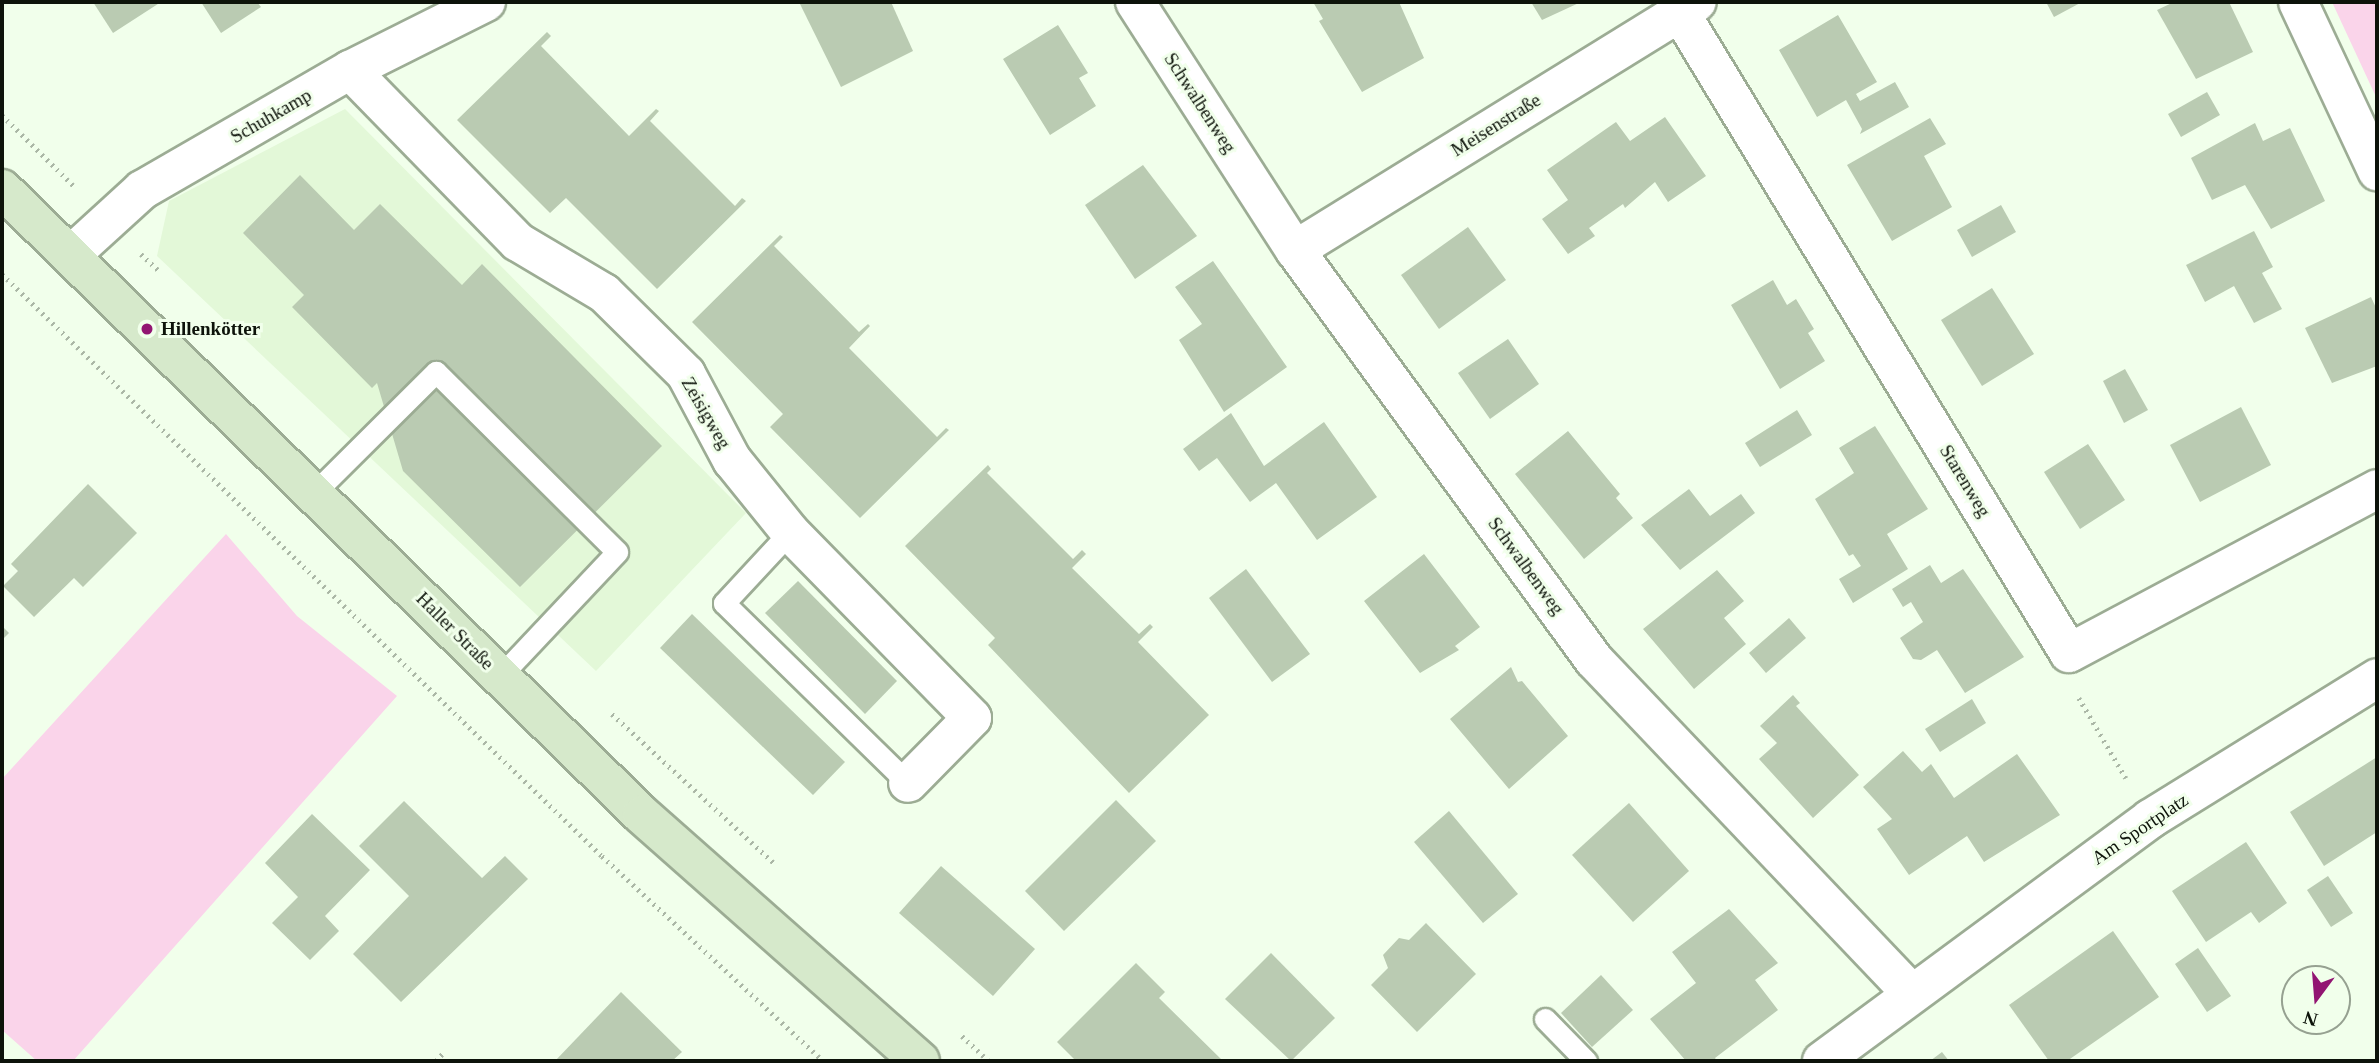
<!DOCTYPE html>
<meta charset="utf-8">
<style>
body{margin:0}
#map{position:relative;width:2379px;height:1063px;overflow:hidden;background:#f1ffeb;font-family:"Times New Roman",serif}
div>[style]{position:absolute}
.built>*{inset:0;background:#e3f8d8}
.green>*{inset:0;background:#fad4ea}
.building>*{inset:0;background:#bacbb2}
.path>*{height:4.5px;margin-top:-2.25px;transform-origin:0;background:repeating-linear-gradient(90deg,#abb7a6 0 2px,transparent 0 7px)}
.roads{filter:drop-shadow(2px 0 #9cac94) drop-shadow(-2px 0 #9cac94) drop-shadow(0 2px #9cac94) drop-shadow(0 -2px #9cac94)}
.service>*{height:21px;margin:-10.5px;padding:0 10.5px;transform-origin:10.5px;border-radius:10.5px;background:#fff}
.minor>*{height:38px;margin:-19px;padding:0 19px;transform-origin:19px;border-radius:19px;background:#fff}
.secondary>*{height:38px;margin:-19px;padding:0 19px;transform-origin:19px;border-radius:19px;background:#d6e9cb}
.dots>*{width:19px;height:19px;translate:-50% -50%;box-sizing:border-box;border:4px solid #f1ffeb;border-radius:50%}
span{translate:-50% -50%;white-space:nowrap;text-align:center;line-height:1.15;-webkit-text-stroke:6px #f1ffeb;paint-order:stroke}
.street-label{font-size:19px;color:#0d130a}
.poi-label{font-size:19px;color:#0d130a;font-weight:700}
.left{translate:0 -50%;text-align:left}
.frame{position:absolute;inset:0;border:4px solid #0d130a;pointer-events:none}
.north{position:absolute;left:2281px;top:965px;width:70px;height:70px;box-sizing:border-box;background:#f1ffeb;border:2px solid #96a191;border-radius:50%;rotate:196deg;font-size:19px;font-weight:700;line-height:28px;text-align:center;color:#0d130a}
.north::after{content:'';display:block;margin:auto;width:24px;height:32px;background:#921572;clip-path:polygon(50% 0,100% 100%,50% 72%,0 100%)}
</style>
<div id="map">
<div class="built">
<div style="clip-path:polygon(345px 109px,746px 513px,596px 671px,157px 256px,169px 201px)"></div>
</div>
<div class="green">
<div style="clip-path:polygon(2332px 2px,2377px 2px,2377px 99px)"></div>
<div style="clip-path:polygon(226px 534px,297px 616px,397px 696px,73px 1061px,37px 1061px,2px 1030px,2px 779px)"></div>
</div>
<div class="building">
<div style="clip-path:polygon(93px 2px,161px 2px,113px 33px)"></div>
<div style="clip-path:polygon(201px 2px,257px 2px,261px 7px,221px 33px)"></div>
<div style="clip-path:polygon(799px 2px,891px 2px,913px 51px,841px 87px)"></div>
<div style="clip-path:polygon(1313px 2px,1399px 2px,1424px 58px,1362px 92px,1319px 21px,1323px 19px)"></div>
<div style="clip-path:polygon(1531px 2px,1581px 2px,1542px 20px)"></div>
<div style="clip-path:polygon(2046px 2px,2082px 2px,2054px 17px)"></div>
<div style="clip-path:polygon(2174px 2px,2229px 2px,2253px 52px,2196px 79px,2157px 10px)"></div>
<div style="clip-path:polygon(1838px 15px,1877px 82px,1856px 94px,1860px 101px,1895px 82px,1909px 107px,1860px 134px,1862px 129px,1846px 100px,1817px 117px,1779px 50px)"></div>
<div style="clip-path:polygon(1058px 25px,1088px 73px,1079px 78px,1096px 106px,1050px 135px,1003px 59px)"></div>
<div style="clip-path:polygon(547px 32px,551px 36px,541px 46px,629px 136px,656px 109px,659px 111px,650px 121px,735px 206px,742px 198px,746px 201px,657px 289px,566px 198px,550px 213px,457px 120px)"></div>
<div style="clip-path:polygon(2207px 92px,2220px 115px,2181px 137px,2168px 114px)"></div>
<div style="clip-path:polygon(1665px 117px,1706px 176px,1668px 202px,1655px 182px,1625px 208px,1623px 204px,1589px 228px,1595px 236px,1568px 254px,1542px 219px,1568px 200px,1547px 170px,1616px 122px,1630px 141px)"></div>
<div style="clip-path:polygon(1930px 118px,1946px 144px,1924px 156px,1952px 207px,1892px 241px,1847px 165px)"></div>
<div style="clip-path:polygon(2255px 123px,2263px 141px,2290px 128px,2325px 201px,2271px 229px,2245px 185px,2212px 200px,2191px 158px)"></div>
<div style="clip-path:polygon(1143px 165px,1197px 236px,1135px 279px,1085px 205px)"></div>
<div style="clip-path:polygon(300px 175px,354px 230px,380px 204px,462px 285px,482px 264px,662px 446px,520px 587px,403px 471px,377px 383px,372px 388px,292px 307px,304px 295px,243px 233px)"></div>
<div style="clip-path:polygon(2001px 205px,2016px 232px,1972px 257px,1957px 230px)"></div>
<div style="clip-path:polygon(1468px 227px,1506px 280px,1439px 329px,1401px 275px)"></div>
<div style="clip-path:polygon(2254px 231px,2273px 267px,2262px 273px,2282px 309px,2254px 323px,2234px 286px,2205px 302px,2186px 265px)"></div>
<div style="clip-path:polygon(780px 235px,783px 237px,774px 246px,859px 332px,868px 324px,870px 326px,849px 348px,937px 437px,946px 428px,949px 430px,860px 518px,770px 427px,783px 414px,692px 322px)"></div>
<div style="clip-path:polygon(1213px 261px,1287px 367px,1224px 412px,1179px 340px,1202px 324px,1175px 287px)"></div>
<div style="clip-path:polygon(1773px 280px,1787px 305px,1796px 299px,1814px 329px,1808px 333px,1825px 361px,1780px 389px,1731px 305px)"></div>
<div style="clip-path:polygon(1992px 288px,2034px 354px,1982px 386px,1941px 320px)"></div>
<div style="clip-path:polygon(2371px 297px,2377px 310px,2377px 366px,2332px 383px,2305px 328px)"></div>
<div style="clip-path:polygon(1508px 339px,1539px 384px,1490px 419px,1458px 373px)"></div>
<div style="clip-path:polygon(2125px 369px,2148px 410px,2124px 423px,2103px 381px)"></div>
<div style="clip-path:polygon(2241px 407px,2271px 465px,2200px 502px,2170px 445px)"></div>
<div style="clip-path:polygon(1797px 410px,1812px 435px,1760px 467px,1745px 443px)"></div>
<div style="clip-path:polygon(1231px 413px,1264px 466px,1324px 422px,1377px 497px,1317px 540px,1276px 483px,1250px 502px,1217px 458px,1199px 471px,1183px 449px)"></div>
<div style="clip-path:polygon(1875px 426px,1928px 509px,1887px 534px,1908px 569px,1853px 603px,1839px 579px,1861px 566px,1853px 554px,1849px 556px,1815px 499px,1854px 473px,1839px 448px)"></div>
<div style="clip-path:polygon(1568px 431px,1620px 494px,1616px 498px,1633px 518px,1584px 559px,1515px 474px)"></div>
<div style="clip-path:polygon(2088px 444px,2125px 500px,2080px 529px,2044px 472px)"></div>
<div style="clip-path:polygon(988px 465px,991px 469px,987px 473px,1073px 559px,1082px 550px,1086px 554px,1072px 568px,1139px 634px,1150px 624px,1153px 627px,1138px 642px,1209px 715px,1129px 793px,988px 645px,995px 638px,905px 546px)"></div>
<div style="clip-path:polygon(88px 484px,137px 533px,83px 587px,74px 578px,34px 617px,3px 586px,18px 571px,11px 564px)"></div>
<div style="clip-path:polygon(1689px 489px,1710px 516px,1741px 494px,1755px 513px,1680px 570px,1641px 525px)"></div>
<div style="clip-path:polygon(1424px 554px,1480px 627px,1455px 646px,1459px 650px,1420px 673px,1364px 601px)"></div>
<div style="clip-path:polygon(1930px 565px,1941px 583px,1963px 569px,2024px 657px,1965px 693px,1937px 650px,1921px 660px,1913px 659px,1900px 638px,1923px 622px,1911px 602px,1903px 607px,1892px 589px)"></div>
<div style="clip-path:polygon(1246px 569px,1310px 654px,1272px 682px,1209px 598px)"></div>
<div style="clip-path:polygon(1717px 570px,1744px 601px,1724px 618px,1746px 644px,1694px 689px,1643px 629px)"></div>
<div style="clip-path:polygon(798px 581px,897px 681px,865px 714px,765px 613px)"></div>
<div style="clip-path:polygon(692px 614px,845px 762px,813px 795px,660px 648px)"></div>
<div style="clip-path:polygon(1789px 618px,1806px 638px,1766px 673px,1749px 653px)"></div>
<div style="clip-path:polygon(2px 626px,9px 633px,2px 640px)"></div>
<div style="clip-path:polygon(1511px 667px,1518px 682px,1522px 681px,1568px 736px,1509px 789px,1450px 719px)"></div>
<div style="clip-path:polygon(1793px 695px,1800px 703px,1796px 706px,1859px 775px,1813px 818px,1759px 759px,1777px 743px,1760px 726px)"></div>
<div style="clip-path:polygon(1972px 699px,1986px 723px,1940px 752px,1925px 729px)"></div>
<div style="clip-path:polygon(1903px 751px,1922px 772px,1931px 764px,1954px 798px,2017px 754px,2060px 815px,1984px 862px,1967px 836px,1909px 875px,1877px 829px,1892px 819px,1863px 787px)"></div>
<div style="clip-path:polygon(2377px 757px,2377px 832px,2324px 866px,2290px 812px)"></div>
<div style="clip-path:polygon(1116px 800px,1156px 841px,1064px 931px,1025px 891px)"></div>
<div style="clip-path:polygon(404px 801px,482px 878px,505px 856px,528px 879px,401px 1002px,353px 954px,409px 896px,359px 846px)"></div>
<div style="clip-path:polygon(1629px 803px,1689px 871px,1633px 922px,1572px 855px)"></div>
<div style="clip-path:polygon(1449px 811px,1518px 894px,1483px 923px,1414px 842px)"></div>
<div style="clip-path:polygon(312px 814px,370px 870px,325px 916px,339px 931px,310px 960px,272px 923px,298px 897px,265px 863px)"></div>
<div style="clip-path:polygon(2246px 842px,2287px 903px,2259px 923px,2251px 912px,2206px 942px,2172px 891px)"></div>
<div style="clip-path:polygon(941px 866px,1035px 949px,993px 996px,899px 913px)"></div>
<div style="clip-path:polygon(2328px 876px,2353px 913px,2331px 927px,2307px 890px)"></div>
<div style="clip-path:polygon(1729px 909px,1778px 963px,1755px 980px,1778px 1010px,1715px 1058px,1717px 1061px,1686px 1061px,1650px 1019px,1696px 983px,1672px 952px)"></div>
<div style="clip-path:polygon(1426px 923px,1476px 974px,1417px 1032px,1371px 985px,1388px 968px,1383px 955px,1399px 938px,1409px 940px)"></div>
<div style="clip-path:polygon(2113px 931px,2159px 997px,2067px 1061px,2049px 1061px,2009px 1005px)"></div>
<div style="clip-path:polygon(2198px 948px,2231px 996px,2207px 1012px,2175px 964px)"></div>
<div style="clip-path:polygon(1271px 953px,1335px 1018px,1291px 1061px,1225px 999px)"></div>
<div style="clip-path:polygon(1136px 963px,1165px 992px,1159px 998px,1223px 1061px,1076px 1061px,1057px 1042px)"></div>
<div style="clip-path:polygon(1601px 975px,1633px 1010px,1592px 1047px,1561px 1013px)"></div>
<div style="clip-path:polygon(621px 992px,682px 1052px,672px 1061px,555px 1061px)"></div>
<div style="clip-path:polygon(1942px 1052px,1949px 1061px,1930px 1061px)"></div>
</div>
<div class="path">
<div style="left:2px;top:115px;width:104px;rotate:44.6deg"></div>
<div style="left:141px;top:254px;width:26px;rotate:43deg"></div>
<div style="left:2px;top:274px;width:836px;rotate:44.13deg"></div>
<div style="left:602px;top:856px;width:301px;rotate:42.8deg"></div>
<div style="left:2079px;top:698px;width:93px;rotate:59.6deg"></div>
<div style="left:612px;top:714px;width:222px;rotate:42.6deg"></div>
<div style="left:962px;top:1036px;width:37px;rotate:43deg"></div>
<div style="left:436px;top:1061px;width:11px;rotate:-49deg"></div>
</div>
<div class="roads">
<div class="service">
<div style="left:314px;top:493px;width:172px;rotate:-44.8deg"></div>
<div style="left:436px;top:372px;width:255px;rotate:44.8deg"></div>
<div style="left:617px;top:552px;width:170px;rotate:133.3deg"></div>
<div style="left:790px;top:532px;width:97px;rotate:132.9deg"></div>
<div style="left:724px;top:603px;width:257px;rotate:44.4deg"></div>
<div style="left:1545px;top:1019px;width:59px;rotate:45.7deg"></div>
</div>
<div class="minor">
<div style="left:1135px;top:2px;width:295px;rotate:57.2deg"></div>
<div style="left:1295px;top:250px;width:507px;rotate:53.9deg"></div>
<div style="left:1594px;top:660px;width:458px;rotate:46.4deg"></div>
<div style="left:2298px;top:2px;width:187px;rotate:64.9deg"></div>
<div style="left:1679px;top:11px;width:751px;rotate:58.72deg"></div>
<div style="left:2069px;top:653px;width:349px;rotate:-28deg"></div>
<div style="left:350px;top:70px;width:240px;rotate:45.7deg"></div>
<div style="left:518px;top:242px;width:100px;rotate:30.7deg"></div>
<div style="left:604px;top:293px;width:115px;rotate:44.6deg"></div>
<div style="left:686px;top:374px;width:98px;rotate:61.9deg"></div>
<div style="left:732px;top:460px;width:92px;rotate:51.1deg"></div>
<div style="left:790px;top:532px;width:260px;rotate:45.6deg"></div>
<div style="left:972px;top:718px;width:91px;rotate:134.6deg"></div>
<div style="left:1295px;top:250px;width:472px;rotate:-31.7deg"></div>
<div style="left:72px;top:254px;width:95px;rotate:-42.4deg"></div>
<div style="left:142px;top:190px;width:240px;rotate:-30deg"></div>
<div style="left:350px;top:70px;width:152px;rotate:-26.6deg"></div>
<div style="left:1822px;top:1061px;width:408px;rotate:-36.4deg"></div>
<div style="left:2150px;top:819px;width:267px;rotate:-31.8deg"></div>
</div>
<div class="secondary">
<div style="left:2px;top:189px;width:895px;rotate:44.37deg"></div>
<div style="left:642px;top:815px;width:371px;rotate:41.5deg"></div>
</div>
</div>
<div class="dots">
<div style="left:147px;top:329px;background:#921572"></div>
</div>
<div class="street-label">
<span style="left:1200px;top:103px;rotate:57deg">Schwalbenweg</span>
<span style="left:271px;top:116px;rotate:-30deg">Schuhkamp</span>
<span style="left:1496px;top:125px;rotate:-32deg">Meisenstraße</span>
<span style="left:706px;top:413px;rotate:60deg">Zeisigweg</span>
<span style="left:1965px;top:481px;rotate:59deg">Starenweg</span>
<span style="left:1526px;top:566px;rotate:54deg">Schwalbenweg</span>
<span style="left:455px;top:631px;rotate:45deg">Haller Straße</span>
<span style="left:2140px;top:829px;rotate:-34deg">Am Sportplatz</span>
</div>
<div class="poi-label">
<span class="left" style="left:161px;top:329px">Hillenkötter</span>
</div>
<div class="frame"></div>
<div class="north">N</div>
</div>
